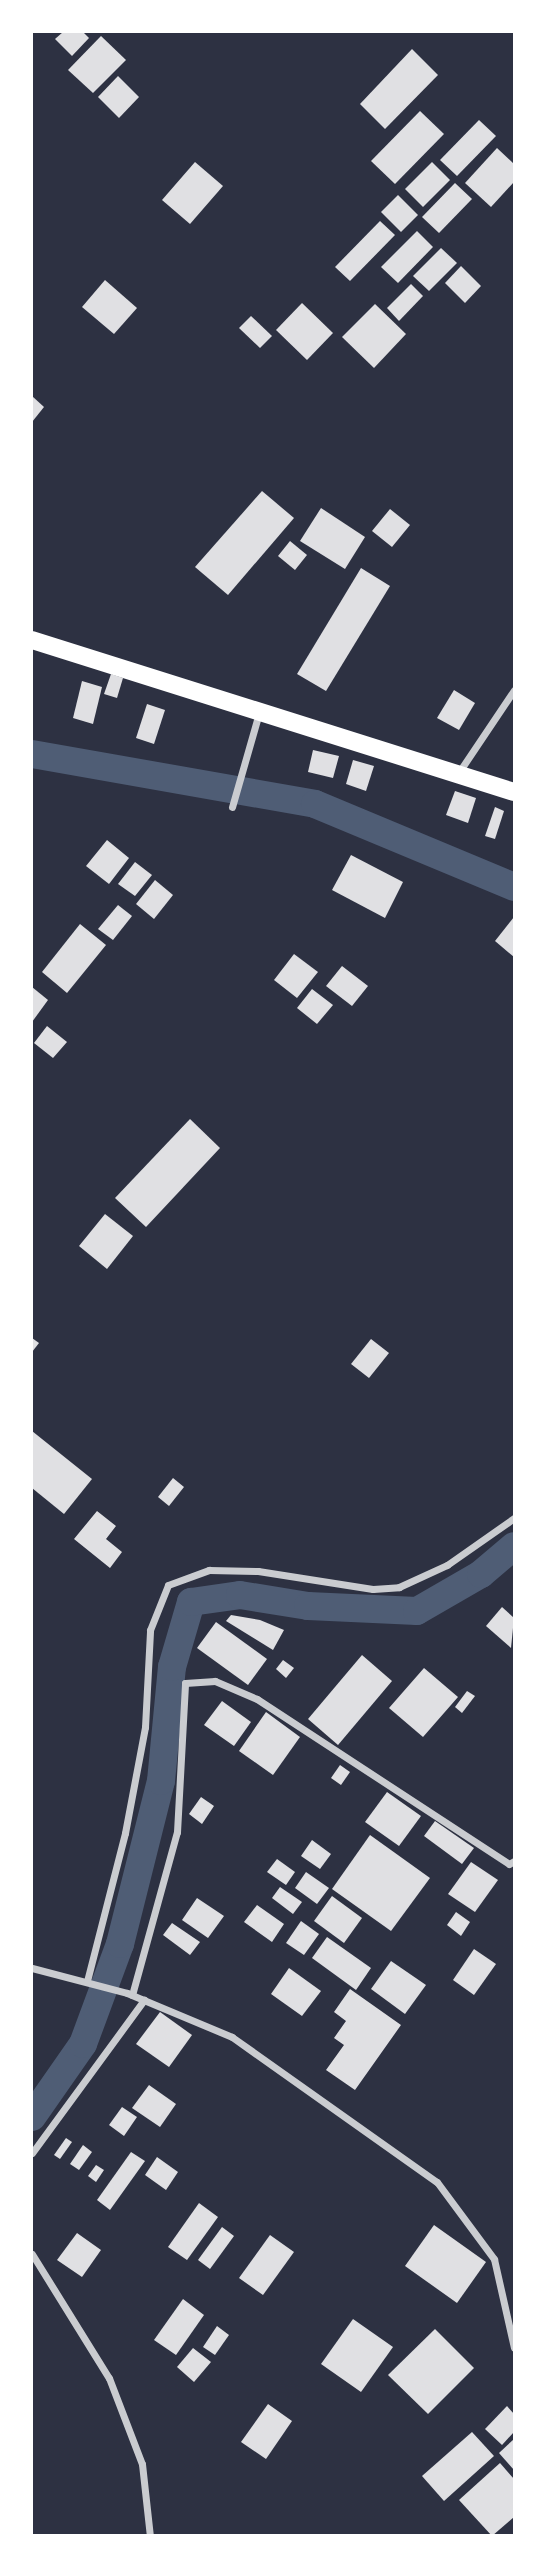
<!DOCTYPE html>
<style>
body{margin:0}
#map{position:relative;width:546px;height:2567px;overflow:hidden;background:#2d3142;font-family:Commissioner,sans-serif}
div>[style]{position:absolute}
.canal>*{height:28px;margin:-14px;padding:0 14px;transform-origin:14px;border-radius:14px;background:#4f5d75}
.building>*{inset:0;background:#e0e0e3}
.minor>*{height:7px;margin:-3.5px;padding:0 3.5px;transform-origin:3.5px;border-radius:3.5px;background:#caccd0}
.primary>*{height:18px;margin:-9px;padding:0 9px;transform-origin:9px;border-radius:9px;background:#fff}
span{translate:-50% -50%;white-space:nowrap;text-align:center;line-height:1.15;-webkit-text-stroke:5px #fff;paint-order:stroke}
.frame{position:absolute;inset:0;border:33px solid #fff;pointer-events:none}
</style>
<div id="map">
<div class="canal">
<div style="left:32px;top:754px;width:287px;rotate:10deg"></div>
<div style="left:315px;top:804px;width:216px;rotate:22.6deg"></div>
<div style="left:32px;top:2117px;width:89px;rotate:-55.1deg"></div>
<div style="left:83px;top:2044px;width:107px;rotate:-69.7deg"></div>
<div style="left:120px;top:1944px;width:168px;rotate:-75.9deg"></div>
<div style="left:161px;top:1781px;width:115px;rotate:-84.5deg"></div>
<div style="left:172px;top:1667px;width:68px;rotate:-73.7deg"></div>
<div style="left:191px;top:1602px;width:49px;rotate:-8.1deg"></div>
<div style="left:240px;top:1595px;width:69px;rotate:9.2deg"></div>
<div style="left:308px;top:1606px;width:109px;rotate:2.6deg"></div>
<div style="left:417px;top:1611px;width:74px;rotate:-30deg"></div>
<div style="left:481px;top:1574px;width:43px;rotate:-40.3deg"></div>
</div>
<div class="building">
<div style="clip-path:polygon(63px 32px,83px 32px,89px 38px,72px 56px,55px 39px)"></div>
<div style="clip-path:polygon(101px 36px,126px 60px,93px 93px,68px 70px)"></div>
<div style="clip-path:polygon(412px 49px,438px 75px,385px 129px,360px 104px)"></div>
<div style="clip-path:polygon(118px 76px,139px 97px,119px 118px,98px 97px)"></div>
<div style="clip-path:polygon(420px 111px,444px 134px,395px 184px,371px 161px)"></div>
<div style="clip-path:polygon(479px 120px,496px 136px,457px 176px,440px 160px)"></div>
<div style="clip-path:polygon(497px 148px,514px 164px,514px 182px,491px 207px,465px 183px)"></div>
<div style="clip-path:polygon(195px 162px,223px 186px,190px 224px,162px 200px)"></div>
<div style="clip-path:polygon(432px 162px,450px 180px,423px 207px,405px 189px)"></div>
<div style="clip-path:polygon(455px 183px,472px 199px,439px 233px,422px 217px)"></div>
<div style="clip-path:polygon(398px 195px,418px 215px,401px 232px,381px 212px)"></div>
<div style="clip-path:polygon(380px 221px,395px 235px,350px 281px,335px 267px)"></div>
<div style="clip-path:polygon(417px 231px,433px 247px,398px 283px,381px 267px)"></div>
<div style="clip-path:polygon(441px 248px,457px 263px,429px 291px,413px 276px)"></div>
<div style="clip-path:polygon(461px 266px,481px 286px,465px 303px,445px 283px)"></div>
<div style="clip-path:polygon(105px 280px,137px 308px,114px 334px,82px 307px)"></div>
<div style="clip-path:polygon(411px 284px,423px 296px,399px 321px,387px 308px)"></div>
<div style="clip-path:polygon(302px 303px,333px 333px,307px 360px,276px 330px)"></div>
<div style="clip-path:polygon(375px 304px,406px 334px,374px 368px,342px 337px)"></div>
<div style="clip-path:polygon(251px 316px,272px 336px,260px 348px,239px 328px)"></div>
<div style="clip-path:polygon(32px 396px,44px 407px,32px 422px)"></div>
<div style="clip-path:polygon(262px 491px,294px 518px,228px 595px,195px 567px)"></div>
<div style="clip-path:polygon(321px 508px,365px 537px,345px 569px,300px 541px)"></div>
<div style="clip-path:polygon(390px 509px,410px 525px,392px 547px,372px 531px)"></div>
<div style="clip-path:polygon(290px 541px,307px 555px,295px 570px,278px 556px)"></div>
<div style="clip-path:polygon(361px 568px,390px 586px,326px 691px,297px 674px)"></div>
<div style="clip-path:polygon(111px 674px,123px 678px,117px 698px,104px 694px)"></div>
<div style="clip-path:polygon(82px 681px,102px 687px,93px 724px,73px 718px)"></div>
<div style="clip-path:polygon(454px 690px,475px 703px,459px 730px,437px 718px)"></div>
<div style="clip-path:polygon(147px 704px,165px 710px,154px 744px,136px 738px)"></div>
<div style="clip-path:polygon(313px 750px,339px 756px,333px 778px,308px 772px)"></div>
<div style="clip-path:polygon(353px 760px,374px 766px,366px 791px,346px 784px)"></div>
<div style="clip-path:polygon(455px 791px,476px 798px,468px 823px,446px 815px)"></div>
<div style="clip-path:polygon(495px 807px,504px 811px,495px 839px,485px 836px)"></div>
<div style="clip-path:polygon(107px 840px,129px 858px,109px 884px,86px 866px)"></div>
<div style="clip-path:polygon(351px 855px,403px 882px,385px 918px,332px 890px)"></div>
<div style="clip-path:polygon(135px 862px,152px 875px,135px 896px,118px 884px)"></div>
<div style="clip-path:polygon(155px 880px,173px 895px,154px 919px,136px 904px)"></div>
<div style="clip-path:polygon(118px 905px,132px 916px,113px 940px,98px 929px)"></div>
<div style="clip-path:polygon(514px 917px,514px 957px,495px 941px)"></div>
<div style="clip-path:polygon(80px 924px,106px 945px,67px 993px,42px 972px)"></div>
<div style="clip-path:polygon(294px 954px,318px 972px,297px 998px,274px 980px)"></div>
<div style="clip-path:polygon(342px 966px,368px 986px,352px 1006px,326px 986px)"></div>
<div style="clip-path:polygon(32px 987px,48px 1000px,32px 1022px)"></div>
<div style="clip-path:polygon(312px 989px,333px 1005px,317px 1024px,297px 1008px)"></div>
<div style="clip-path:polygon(47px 1026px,67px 1042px,53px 1058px,34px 1043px)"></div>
<div style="clip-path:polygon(190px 1119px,220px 1148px,146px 1227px,115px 1198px)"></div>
<div style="clip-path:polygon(105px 1214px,133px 1236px,107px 1269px,79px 1246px)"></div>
<div style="clip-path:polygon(32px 1338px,39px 1343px,32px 1352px)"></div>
<div style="clip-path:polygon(371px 1339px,389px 1353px,369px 1378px,351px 1364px)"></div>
<div style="clip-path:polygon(32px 1431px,92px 1479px,64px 1514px,32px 1488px)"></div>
<div style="clip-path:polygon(173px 1478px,184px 1487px,169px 1506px,158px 1497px)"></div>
<div style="clip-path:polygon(97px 1511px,116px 1526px,106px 1539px,122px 1552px,110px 1568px,74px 1539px)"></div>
<div style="clip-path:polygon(502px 1607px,514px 1618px,511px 1648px,486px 1626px)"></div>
<div style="clip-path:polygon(231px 1615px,260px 1620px,284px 1630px,273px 1650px,226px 1621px)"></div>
<div style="clip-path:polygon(216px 1622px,267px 1659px,248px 1685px,197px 1648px)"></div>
<div style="clip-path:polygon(362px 1655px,392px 1681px,338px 1745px,308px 1719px)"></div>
<div style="clip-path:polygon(283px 1660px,294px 1668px,286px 1678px,276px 1669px)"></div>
<div style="clip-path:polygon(424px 1668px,458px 1697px,423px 1737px,389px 1708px)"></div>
<div style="clip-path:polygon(467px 1691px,475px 1696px,462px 1713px,455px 1707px)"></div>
<div style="clip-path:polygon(222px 1701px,251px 1722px,234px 1746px,204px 1725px)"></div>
<div style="clip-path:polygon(266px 1712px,300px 1737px,273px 1775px,239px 1751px)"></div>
<div style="clip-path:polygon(340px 1765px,350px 1772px,341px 1785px,331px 1778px)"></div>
<div style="clip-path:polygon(387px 1792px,421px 1816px,399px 1846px,365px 1822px)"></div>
<div style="clip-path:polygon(201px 1797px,214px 1806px,202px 1824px,189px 1814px)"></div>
<div style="clip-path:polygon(435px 1821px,474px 1848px,462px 1864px,424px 1836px)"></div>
<div style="clip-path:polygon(370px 1835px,430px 1878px,391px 1931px,332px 1889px)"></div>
<div style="clip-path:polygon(312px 1840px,331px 1854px,320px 1869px,301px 1856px)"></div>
<div style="clip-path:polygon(277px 1859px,295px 1872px,286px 1885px,267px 1872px)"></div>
<div style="clip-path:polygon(471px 1862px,498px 1880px,475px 1912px,448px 1894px)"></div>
<div style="clip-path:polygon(306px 1872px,329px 1888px,317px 1904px,295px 1888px)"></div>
<div style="clip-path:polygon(280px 1887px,302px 1902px,293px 1914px,272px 1898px)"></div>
<div style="clip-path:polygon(332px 1896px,362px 1918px,344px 1943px,314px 1921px)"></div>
<div style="clip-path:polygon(197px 1898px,224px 1916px,208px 1938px,182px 1920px)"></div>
<div style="clip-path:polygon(257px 1905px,284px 1924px,272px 1942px,244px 1922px)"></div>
<div style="clip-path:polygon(456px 1912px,470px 1922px,461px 1936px,447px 1925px)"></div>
<div style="clip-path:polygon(301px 1921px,319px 1934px,304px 1955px,286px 1943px)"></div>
<div style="clip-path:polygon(172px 1923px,200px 1942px,190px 1955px,163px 1935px)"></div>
<div style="clip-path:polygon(327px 1937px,371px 1968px,356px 1990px,312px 1958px)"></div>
<div style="clip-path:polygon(474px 1949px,496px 1964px,474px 1995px,453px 1980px)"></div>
<div style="clip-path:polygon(391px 1961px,426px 1985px,405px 2014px,371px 1989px)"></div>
<div style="clip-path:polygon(289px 1968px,321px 1991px,302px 2016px,271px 1994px)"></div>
<div style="clip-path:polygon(350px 1989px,401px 2025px,355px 2090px,326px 2070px,344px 2045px,334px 2038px,346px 2021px,334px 2012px)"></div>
<div style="clip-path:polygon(160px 2012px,192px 2035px,169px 2067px,136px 2044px)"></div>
<div style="clip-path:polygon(149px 2085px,176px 2104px,160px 2127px,132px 2108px)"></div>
<div style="clip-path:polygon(122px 2107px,137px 2117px,124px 2136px,109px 2125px)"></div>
<div style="clip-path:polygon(66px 2138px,72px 2142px,60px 2159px,54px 2155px)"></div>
<div style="clip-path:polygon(83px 2145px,92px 2152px,79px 2170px,70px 2164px)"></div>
<div style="clip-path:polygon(131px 2152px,145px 2161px,110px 2210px,97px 2200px)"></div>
<div style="clip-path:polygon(157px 2157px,178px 2172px,166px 2190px,145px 2175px)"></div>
<div style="clip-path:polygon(96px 2165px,104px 2170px,96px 2182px,88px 2176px)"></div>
<div style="clip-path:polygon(199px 2203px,218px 2217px,187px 2260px,168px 2247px)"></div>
<div style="clip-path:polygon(434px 2225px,486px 2262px,457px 2303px,405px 2266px)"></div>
<div style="clip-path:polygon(222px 2227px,234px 2236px,210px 2269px,198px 2260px)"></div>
<div style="clip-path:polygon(77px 2233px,101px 2250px,82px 2277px,57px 2260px)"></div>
<div style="clip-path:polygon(270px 2235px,294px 2252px,263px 2295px,239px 2278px)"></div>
<div style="clip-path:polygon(183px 2299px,204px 2315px,176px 2355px,154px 2340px)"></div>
<div style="clip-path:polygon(353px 2319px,393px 2347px,361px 2392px,321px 2364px)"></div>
<div style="clip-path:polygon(217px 2326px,229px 2335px,215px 2355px,203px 2347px)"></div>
<div style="clip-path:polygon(435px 2329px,474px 2368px,428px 2414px,388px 2375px)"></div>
<div style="clip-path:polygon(193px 2348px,211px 2362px,194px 2382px,177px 2367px)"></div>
<div style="clip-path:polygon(268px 2404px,292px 2421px,266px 2459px,241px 2442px)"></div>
<div style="clip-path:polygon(507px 2406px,514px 2414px,514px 2432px,502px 2445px,485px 2429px)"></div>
<div style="clip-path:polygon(472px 2432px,494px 2456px,444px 2501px,422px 2476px)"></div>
<div style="clip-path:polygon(514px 2439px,514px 2470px,499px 2453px)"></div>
<div style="clip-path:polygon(500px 2463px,514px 2479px,514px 2517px,492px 2536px,459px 2500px)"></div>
</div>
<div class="minor">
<div style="left:459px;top:772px;width:99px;rotate:-56.1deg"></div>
<div style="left:232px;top:807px;width:98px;rotate:-74deg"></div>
<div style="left:32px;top:1968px;width:98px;rotate:14.7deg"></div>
<div style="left:127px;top:1993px;width:114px;rotate:22.7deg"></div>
<div style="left:232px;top:2037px;width:251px;rotate:35.3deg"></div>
<div style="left:437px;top:2182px;width:96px;rotate:53.5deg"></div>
<div style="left:494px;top:2259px;width:91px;rotate:77.3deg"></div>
<div style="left:87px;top:1981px;width:153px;rotate:-75.6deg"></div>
<div style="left:125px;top:1833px;width:108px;rotate:-79.3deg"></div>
<div style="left:145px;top:1727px;width:97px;rotate:-87deg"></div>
<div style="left:150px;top:1630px;width:48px;rotate:-68.2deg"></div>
<div style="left:168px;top:1585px;width:44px;rotate:-20.1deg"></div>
<div style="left:209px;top:1570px;width:49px;rotate:1.2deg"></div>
<div style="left:258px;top:1571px;width:116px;rotate:8.9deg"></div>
<div style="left:373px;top:1589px;width:26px;rotate:-4deg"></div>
<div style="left:399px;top:1587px;width:53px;rotate:-24.6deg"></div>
<div style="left:447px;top:1565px;width:82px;rotate:-35deg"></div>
<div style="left:132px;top:1995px;width:169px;rotate:-74.6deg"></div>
<div style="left:177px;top:1832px;width:149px;rotate:-86.9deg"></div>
<div style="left:185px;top:1683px;width:30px;rotate:-4deg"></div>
<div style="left:215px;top:1681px;width:46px;rotate:23.2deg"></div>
<div style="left:257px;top:1699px;width:301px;rotate:33.2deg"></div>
<div style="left:509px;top:1864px;width:6px;rotate:-31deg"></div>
<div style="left:32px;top:2153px;width:190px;rotate:-53.8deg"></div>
<div style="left:32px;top:2254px;width:146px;rotate:58.2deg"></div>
<div style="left:109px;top:2378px;width:92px;rotate:69deg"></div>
<div style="left:142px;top:2464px;width:72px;rotate:83.7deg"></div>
</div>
<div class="primary">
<div style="left:32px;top:640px;width:505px;rotate:17.5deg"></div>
</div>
<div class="frame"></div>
</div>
